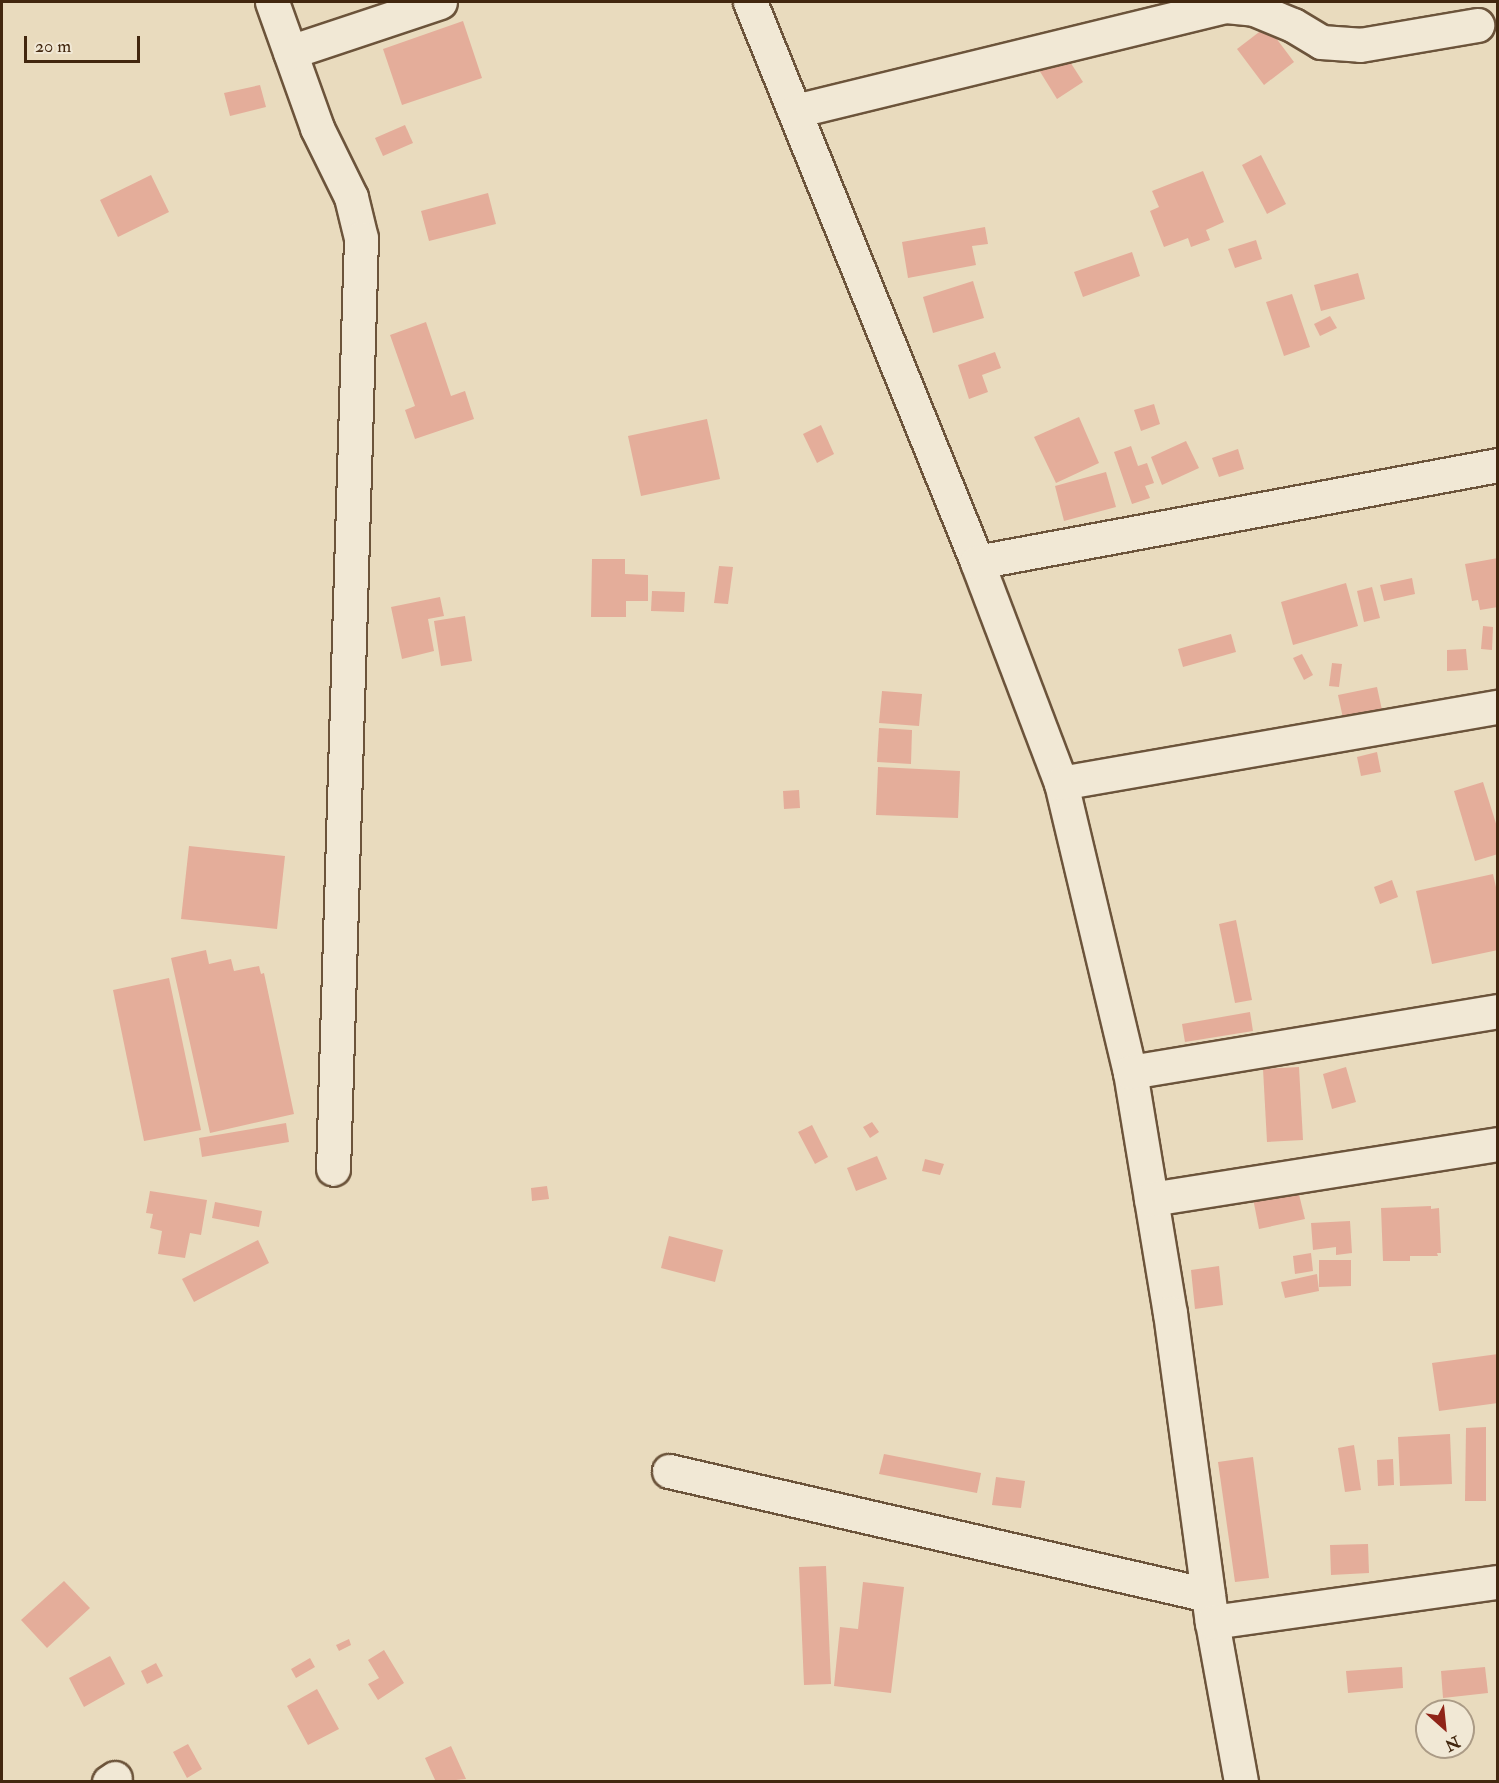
<!DOCTYPE html>
<style>
body{margin:0}
#map{position:relative;width:1499px;height:1783px;overflow:hidden;background:#e9dbbe;font-family:"IM FELL Double Pica",serif}
div>[style]{position:absolute}
.building>*{inset:0;background:#e4ad9a}
.roads{filter:drop-shadow(2px 0 #6c543b) drop-shadow(-2px 0 #6c543b) drop-shadow(0 2px #6c543b) drop-shadow(0 -2px #6c543b)}
.street>*{height:33px;margin:-16.5px;padding:0 16.5px;transform-origin:16.5px;border-radius:16.5px;background:#f1e8d5}
span{translate:-50% -50%;white-space:nowrap;text-align:center;line-height:1.15;-webkit-text-stroke:4.5px #f1e8d5;paint-order:stroke}
.frame{position:absolute;inset:0;border:3px solid #42270f;pointer-events:none}
.north{position:absolute;left:1415px;top:1699px;width:60px;height:60px;box-sizing:border-box;background:#f1e8d5;border:2px solid #ab9b86;border-radius:50%;rotate:153deg;font-size:16px;font-weight:700;line-height:24px;text-align:center;color:#42270f}
.north::after{content:'';display:block;margin:auto;width:21px;height:27px;background:#8f2418;clip-path:polygon(50% 0,100% 100%,50% 72%,0 100%)}
.scale{position:absolute;left:24px;top:36px;width:116px;height:27px;box-sizing:border-box;border:3px solid #42270f;border-top:0;padding-left:8px;font-size:18px;line-height:21px;white-space:nowrap;color:#42270f;-webkit-text-stroke:4px #f1e8d5;paint-order:stroke}
</style>
<div id="map">
<div class="building">
<div style="clip-path:polygon(463px 21px,482px 78px,402px 105px,383px 49px)"></div>
<div style="clip-path:polygon(1267px 26px,1294px 62px,1264px 85px,1237px 49px)"></div>
<div style="clip-path:polygon(1065px 54px,1083px 82px,1057px 99px,1039px 70px)"></div>
<div style="clip-path:polygon(260px 85px,266px 107px,230px 116px,224px 93px)"></div>
<div style="clip-path:polygon(405px 125px,413px 143px,383px 156px,375px 138px)"></div>
<div style="clip-path:polygon(1261px 155px,1286px 204px,1267px 214px,1242px 165px)"></div>
<div style="clip-path:polygon(1203px 171px,1224px 222px,1206px 230px,1210px 240px,1191px 247px,1188px 238px,1164px 247px,1150px 211px,1159px 207px,1152px 191px)"></div>
<div style="clip-path:polygon(151px 175px,169px 212px,118px 237px,100px 200px)"></div>
<div style="clip-path:polygon(488px 193px,496px 224px,429px 241px,421px 211px)"></div>
<div style="clip-path:polygon(985px 227px,988px 244px,972px 246px,976px 265px,908px 278px,902px 242px)"></div>
<div style="clip-path:polygon(1256px 240px,1262px 259px,1235px 268px,1228px 249px)"></div>
<div style="clip-path:polygon(1132px 252px,1140px 276px,1083px 297px,1074px 272px)"></div>
<div style="clip-path:polygon(1358px 273px,1365px 299px,1321px 311px,1314px 285px)"></div>
<div style="clip-path:polygon(973px 281px,984px 318px,933px 333px,923px 297px)"></div>
<div style="clip-path:polygon(1292px 294px,1310px 347px,1284px 356px,1266px 302px)"></div>
<div style="clip-path:polygon(1330px 316px,1337px 328px,1320px 336px,1314px 324px)"></div>
<div style="clip-path:polygon(426px 322px,451px 396px,465px 391px,474px 419px,415px 439px,405px 410px,415px 406px,390px 335px)"></div>
<div style="clip-path:polygon(995px 352px,1001px 368px,982px 375px,988px 392px,969px 399px,958px 365px)"></div>
<div style="clip-path:polygon(1154px 404px,1160px 424px,1141px 431px,1134px 410px)"></div>
<div style="clip-path:polygon(1079px 417px,1099px 463px,1056px 483px,1034px 437px)"></div>
<div style="clip-path:polygon(707px 419px,720px 479px,641px 496px,628px 436px)"></div>
<div style="clip-path:polygon(821px 425px,834px 454px,817px 463px,803px 434px)"></div>
<div style="clip-path:polygon(1186px 441px,1199px 468px,1162px 485px,1151px 457px)"></div>
<div style="clip-path:polygon(1131px 446px,1138px 466px,1147px 463px,1154px 483px,1145px 486px,1150px 498px,1132px 504px,1114px 452px)"></div>
<div style="clip-path:polygon(1238px 449px,1244px 469px,1219px 477px,1212px 458px)"></div>
<div style="clip-path:polygon(1106px 472px,1116px 507px,1064px 521px,1055px 486px)"></div>
<div style="clip-path:polygon(1498px 558px,1498px 607px,1480px 610px,1478px 600px,1472px 601px,1465px 564px)"></div>
<div style="clip-path:polygon(592px 559px,625px 559px,625px 574px,648px 575px,648px 601px,626px 601px,626px 617px,591px 617px)"></div>
<div style="clip-path:polygon(719px 566px,733px 567px,728px 604px,714px 603px)"></div>
<div style="clip-path:polygon(1412px 578px,1415px 594px,1384px 601px,1380px 585px)"></div>
<div style="clip-path:polygon(1346px 583px,1358px 626px,1293px 645px,1281px 602px)"></div>
<div style="clip-path:polygon(1372px 587px,1380px 618px,1364px 622px,1357px 591px)"></div>
<div style="clip-path:polygon(652px 591px,685px 592px,684px 612px,651px 611px)"></div>
<div style="clip-path:polygon(440px 597px,444px 616px,428px 619px,434px 651px,402px 659px,391px 607px)"></div>
<div style="clip-path:polygon(465px 616px,472px 661px,441px 666px,434px 621px)"></div>
<div style="clip-path:polygon(1483px 626px,1493px 627px,1492px 650px,1481px 649px)"></div>
<div style="clip-path:polygon(1231px 634px,1236px 652px,1183px 667px,1178px 649px)"></div>
<div style="clip-path:polygon(1466px 649px,1468px 670px,1447px 671px,1447px 650px)"></div>
<div style="clip-path:polygon(1302px 654px,1313px 675px,1304px 680px,1293px 658px)"></div>
<div style="clip-path:polygon(1332px 663px,1342px 664px,1339px 687px,1329px 686px)"></div>
<div style="clip-path:polygon(1377px 687px,1382px 710px,1343px 718px,1338px 695px)"></div>
<div style="clip-path:polygon(882px 691px,922px 694px,919px 726px,879px 723px)"></div>
<div style="clip-path:polygon(879px 728px,912px 730px,911px 764px,877px 762px)"></div>
<div style="clip-path:polygon(1377px 752px,1381px 772px,1361px 776px,1357px 757px)"></div>
<div style="clip-path:polygon(878px 767px,960px 771px,958px 818px,876px 815px)"></div>
<div style="clip-path:polygon(1483px 782px,1498px 830px,1498px 854px,1475px 861px,1454px 791px)"></div>
<div style="clip-path:polygon(799px 790px,800px 808px,784px 809px,783px 791px)"></div>
<div style="clip-path:polygon(189px 846px,285px 856px,277px 929px,181px 919px)"></div>
<div style="clip-path:polygon(1493px 874px,1498px 896px,1498px 950px,1432px 964px,1416px 891px)"></div>
<div style="clip-path:polygon(1392px 880px,1398px 897px,1380px 904px,1374px 887px)"></div>
<div style="clip-path:polygon(1236px 920px,1252px 1000px,1235px 1003px,1219px 924px)"></div>
<div style="clip-path:polygon(206px 950px,209px 964px,231px 959px,234px 971px,259px 966px,261px 974px,264px 973px,294px 1114px,210px 1133px,171px 958px)"></div>
<div style="clip-path:polygon(169px 978px,201px 1130px,144px 1141px,113px 990px)"></div>
<div style="clip-path:polygon(1250px 1012px,1253px 1031px,1185px 1042px,1182px 1024px)"></div>
<div style="clip-path:polygon(1299px 1067px,1303px 1140px,1267px 1142px,1263px 1069px)"></div>
<div style="clip-path:polygon(1346px 1067px,1356px 1102px,1332px 1109px,1323px 1074px)"></div>
<div style="clip-path:polygon(872px 1122px,879px 1132px,870px 1138px,863px 1127px)"></div>
<div style="clip-path:polygon(286px 1123px,289px 1142px,202px 1157px,199px 1138px)"></div>
<div style="clip-path:polygon(812px 1125px,828px 1157px,815px 1164px,798px 1132px)"></div>
<div style="clip-path:polygon(877px 1156px,887px 1179px,856px 1191px,847px 1168px)"></div>
<div style="clip-path:polygon(925px 1159px,944px 1164px,940px 1175px,922px 1171px)"></div>
<div style="clip-path:polygon(1295px 1178px,1305px 1219px,1259px 1229px,1251px 1188px)"></div>
<div style="clip-path:polygon(547px 1186px,549px 1199px,532px 1201px,531px 1188px)"></div>
<div style="clip-path:polygon(150px 1191px,207px 1200px,201px 1235px,190px 1233px,185px 1258px,158px 1254px,162px 1231px,150px 1228px,153px 1214px,146px 1213px)"></div>
<div style="clip-path:polygon(215px 1202px,262px 1211px,259px 1227px,212px 1218px)"></div>
<div style="clip-path:polygon(1431px 1206px,1431px 1209px,1439px 1208px,1441px 1253px,1437px 1253px,1438px 1256px,1410px 1256px,1410px 1261px,1383px 1261px,1381px 1208px)"></div>
<div style="clip-path:polygon(1350px 1221px,1352px 1253px,1336px 1255px,1336px 1247px,1313px 1250px,1311px 1223px)"></div>
<div style="clip-path:polygon(669px 1236px,723px 1250px,715px 1282px,661px 1268px)"></div>
<div style="clip-path:polygon(258px 1240px,269px 1263px,194px 1302px,182px 1279px)"></div>
<div style="clip-path:polygon(1311px 1253px,1313px 1271px,1295px 1274px,1293px 1256px)"></div>
<div style="clip-path:polygon(1319px 1260px,1351px 1260px,1351px 1286px,1319px 1287px)"></div>
<div style="clip-path:polygon(1219px 1266px,1223px 1305px,1195px 1309px,1191px 1270px)"></div>
<div style="clip-path:polygon(1317px 1274px,1319px 1291px,1285px 1298px,1281px 1282px)"></div>
<div style="clip-path:polygon(1498px 1354px,1498px 1403px,1439px 1411px,1432px 1363px)"></div>
<div style="clip-path:polygon(1486px 1427px,1486px 1501px,1465px 1501px,1466px 1428px)"></div>
<div style="clip-path:polygon(1450px 1434px,1452px 1484px,1400px 1486px,1398px 1437px)"></div>
<div style="clip-path:polygon(1354px 1445px,1361px 1490px,1345px 1492px,1338px 1448px)"></div>
<div style="clip-path:polygon(884px 1454px,981px 1473px,977px 1493px,879px 1474px)"></div>
<div style="clip-path:polygon(1253px 1457px,1269px 1578px,1235px 1582px,1218px 1462px)"></div>
<div style="clip-path:polygon(1393px 1459px,1394px 1485px,1378px 1486px,1377px 1460px)"></div>
<div style="clip-path:polygon(996px 1477px,1025px 1481px,1021px 1508px,992px 1505px)"></div>
<div style="clip-path:polygon(1368px 1544px,1369px 1573px,1331px 1575px,1330px 1545px)"></div>
<div style="clip-path:polygon(826px 1566px,831px 1684px,804px 1685px,799px 1567px)"></div>
<div style="clip-path:polygon(64px 1581px,90px 1608px,47px 1648px,21px 1620px)"></div>
<div style="clip-path:polygon(863px 1582px,904px 1587px,891px 1693px,834px 1686px,840px 1627px,858px 1629px)"></div>
<div style="clip-path:polygon(349px 1639px,351px 1645px,339px 1651px,336px 1645px)"></div>
<div style="clip-path:polygon(384px 1650px,404px 1683px,378px 1700px,368px 1684px,379px 1678px,368px 1660px)"></div>
<div style="clip-path:polygon(110px 1656px,125px 1684px,84px 1707px,69px 1678px)"></div>
<div style="clip-path:polygon(310px 1658px,315px 1667px,296px 1678px,291px 1669px)"></div>
<div style="clip-path:polygon(156px 1663px,163px 1676px,147px 1684px,141px 1671px)"></div>
<div style="clip-path:polygon(1402px 1667px,1403px 1688px,1348px 1693px,1346px 1671px)"></div>
<div style="clip-path:polygon(1485px 1667px,1488px 1693px,1443px 1698px,1441px 1671px)"></div>
<div style="clip-path:polygon(317px 1689px,339px 1729px,308px 1745px,287px 1706px)"></div>
<div style="clip-path:polygon(188px 1744px,202px 1769px,187px 1778px,173px 1752px)"></div>
<div style="clip-path:polygon(451px 1746px,466px 1779px,436px 1782px,425px 1758px)"></div>
</div>
<div class="roads">
<div class="street">
<div style="left:272px;top:2px;width:134px;rotate:70.3deg"></div>
<div style="left:317px;top:128px;width:77px;rotate:63.8deg"></div>
<div style="left:351px;top:197px;width:42px;rotate:76.3deg"></div>
<div style="left:361px;top:238px;width:931px;rotate:91.72deg"></div>
<div style="left:750px;top:2px;width:604px;rotate:67.93deg"></div>
<div style="left:977px;top:562px;width:236px;rotate:69.2deg"></div>
<div style="left:1061px;top:783px;width:297px;rotate:76.6deg"></div>
<div style="left:1130px;top:1072px;width:244px;rotate:80.6deg"></div>
<div style="left:1170px;top:1313px;width:312px;rotate:82.3deg"></div>
<div style="left:1212px;top:1622px;width:163px;rotate:79.7deg"></div>
<div style="left:290px;top:52px;width:158px;rotate:-18.4deg"></div>
<div style="left:795px;top:111px;width:444px;rotate:-13.7deg"></div>
<div style="left:1226px;top:6px;width:28px;rotate:6deg"></div>
<div style="left:1254px;top:9px;width:42px;rotate:22.3deg"></div>
<div style="left:1293px;top:25px;width:33px;rotate:31deg"></div>
<div style="left:1321px;top:42px;width:39px;rotate:4deg"></div>
<div style="left:1360px;top:45px;width:119px;rotate:-9.7deg"></div>
<div style="left:977px;top:562px;width:530px;rotate:-10.55deg"></div>
<div style="left:1061px;top:783px;width:444px;rotate:-9.9deg"></div>
<div style="left:1130px;top:1072px;width:373px;rotate:-9.4deg"></div>
<div style="left:1151px;top:1199px;width:351px;rotate:-9deg"></div>
<div style="left:669px;top:1471px;width:553px;rotate:12.96deg"></div>
<div style="left:1212px;top:1622px;width:289px;rotate:-8deg"></div>
<div style="left:109px;top:1782px;width:7px;rotate:-34deg"></div>
</div>
</div>
<div class="frame"></div>
<div class="north">N</div>
<div class="scale">20 m</div>
</div>
